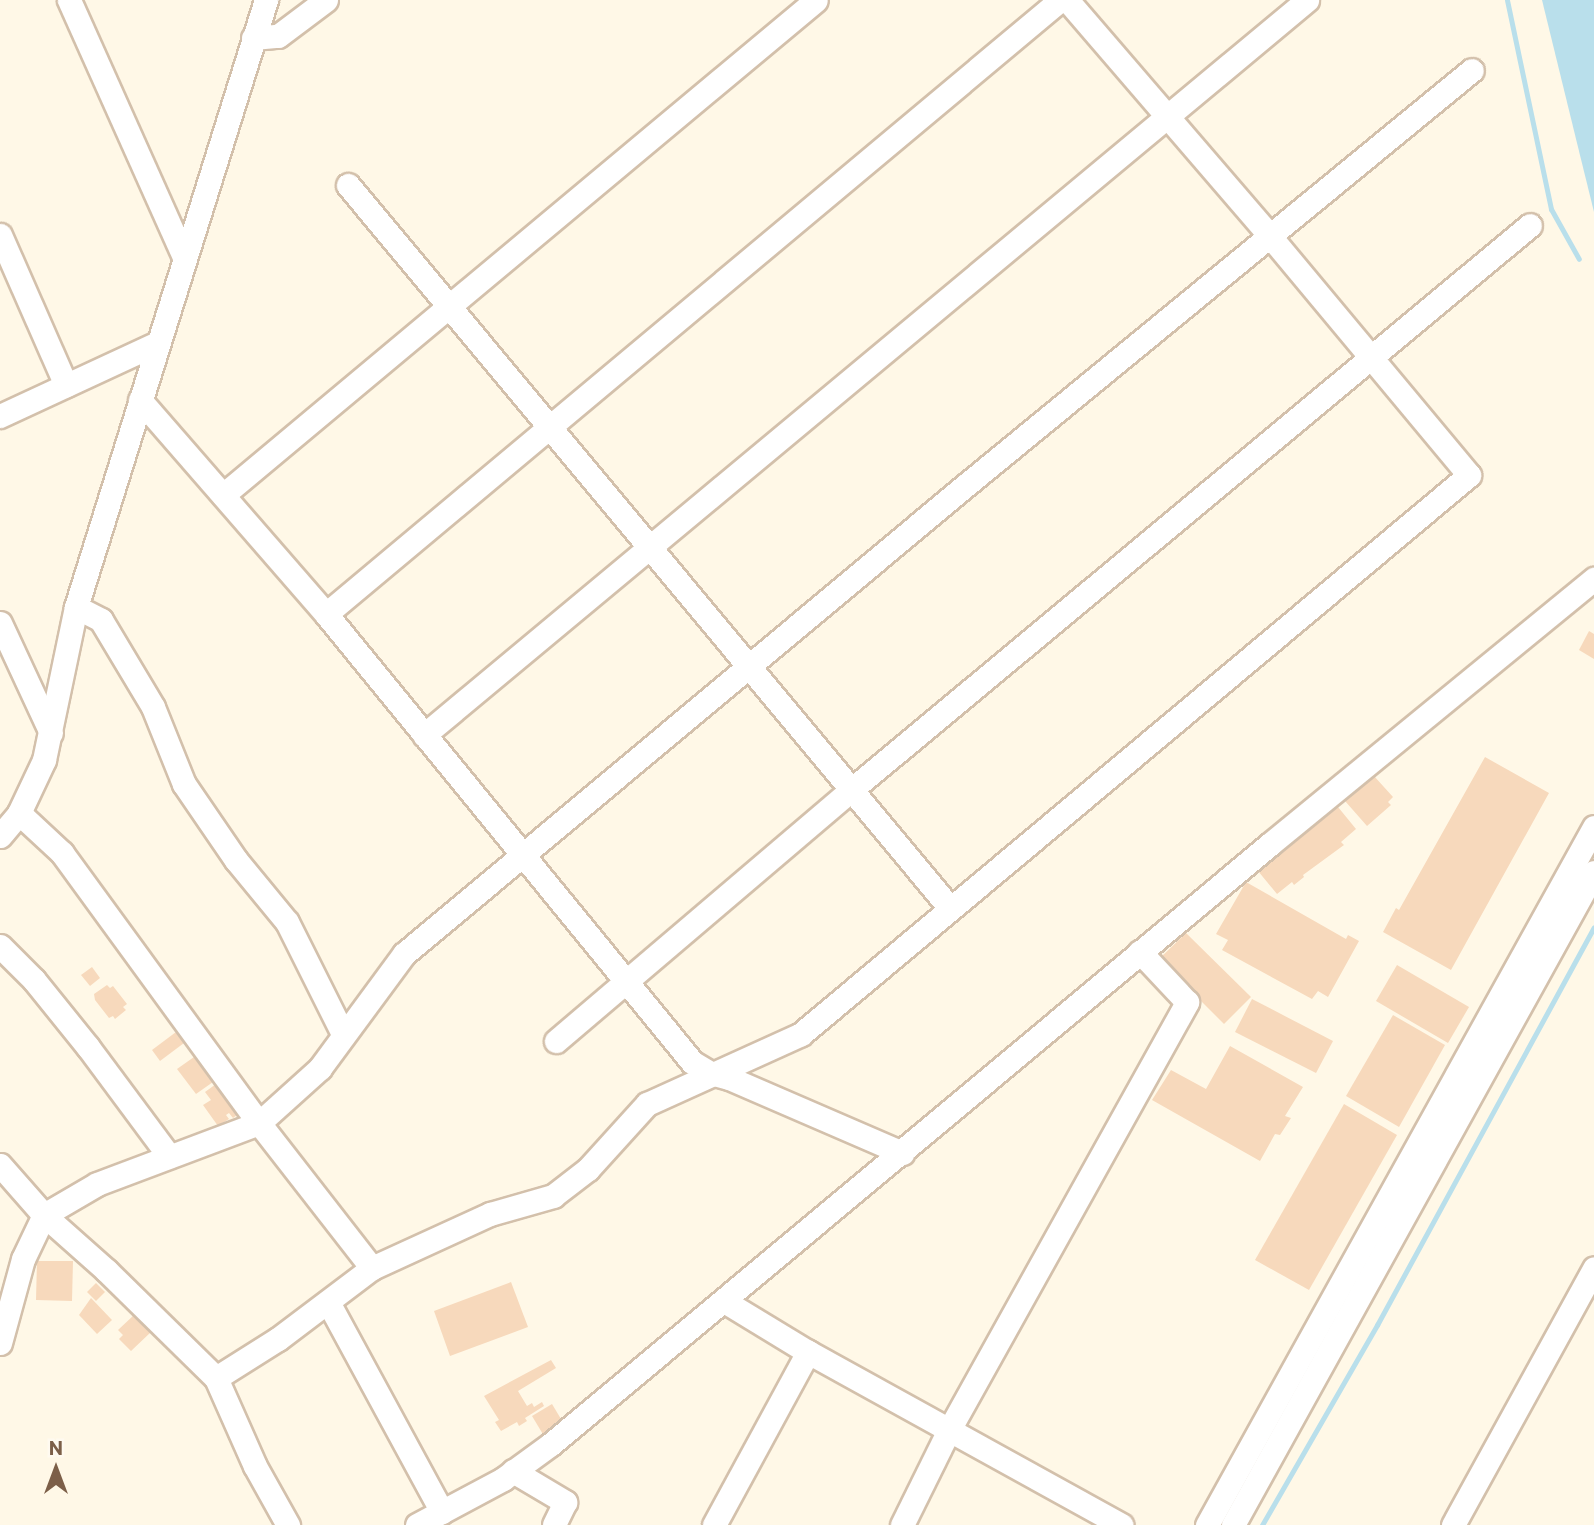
<!DOCTYPE html>
<style>
body{margin:0}
#map{position:relative;width:1594px;height:1525px;overflow:hidden;background:#fff8e7;font-family:Commissioner,sans-serif}
div>[style]{position:absolute}
.water>*{inset:0;background:#b9dfeb}
.stream>*{height:5px;margin:-2.5px;padding:0 2.5px;transform-origin:2.5px;border-radius:2.5px;background:#b9dfeb}
.building>*{inset:0;background:#f7d9bc}
.roads{filter:drop-shadow(2px 0 #d3c0ab) drop-shadow(-2px 0 #d3c0ab) drop-shadow(0 2px #d3c0ab) drop-shadow(0 -2px #d3c0ab)}
.minor>*{height:23px;margin:-11.5px;padding:0 11.5px;transform-origin:11.5px;border-radius:11.5px;background:#fff}
span{translate:-50% -50%;white-space:nowrap;text-align:center;line-height:1.15;-webkit-text-stroke:7px #fffaf0;paint-order:stroke}
.north{position:absolute;left:21px;top:1434px;width:70px;height:70px;-webkit-text-stroke:5px #fffaf0;paint-order:stroke;rotate:0deg;font-size:19px;font-weight:700;line-height:28px;text-align:center;color:#7c5f48}
.north::after{content:'';display:block;margin:auto;width:24px;height:32px;background:#7c5f48;clip-path:polygon(50% 0,100% 100%,50% 72%,0 100%)}
</style>
<div id="map">
<div class="water">
<div style="clip-path:polygon(1542px 0,1594px 0,1594px 212px,1577px 143px)"></div>
</div>
<div class="stream">
<div style="left:1507px;top:0;width:214px;rotate:78.1deg"></div>
<div style="left:1551px;top:209px;width:57px;rotate:60.8deg"></div>
<div style="left:1262px;top:1525px;width:231px;rotate:-60.1deg"></div>
<div style="left:1377px;top:1325px;width:453px;rotate:-61.4deg"></div>
</div>
<div class="building">
<div style="clip-path:polygon(1589px 631px,1594px 634px,1594px 659px,1579px 650px)"></div>
<div style="clip-path:polygon(1485px 757px,1549px 793px,1451px 970px,1383px 932px,1396px 908px,1399px 910px)"></div>
<div style="clip-path:polygon(1374px 776px,1393px 797px,1388px 802px,1391px 805px,1367px 826px,1345px 801px)"></div>
<div style="clip-path:polygon(1338px 807px,1356px 829px,1341px 842px,1344px 845px,1303px 875px,1304px 877px,1294px 885px,1292px 882px,1277px 894px,1258px 871px)"></div>
<div style="clip-path:polygon(1246px 882px,1346px 939px,1348px 935px,1359px 941px,1328px 997px,1318px 991px,1312px 999px,1222px 950px,1228px 940px,1216px 934px)"></div>
<div style="clip-path:polygon(1186px 933px,1251px 997px,1224px 1024px,1159px 959px)"></div>
<div style="clip-path:polygon(1397px 965px,1469px 1007px,1448px 1043px,1376px 1001px)"></div>
<div style="clip-path:polygon(92px 967px,100px 978px,90px 986px,81px 975px)"></div>
<div style="clip-path:polygon(107px 985px,110px 988px,113px 986px,127px 1004px,123px 1007px,126px 1010px,115px 1019px,113px 1016px,109px 1018px,95px 1000px,94px 994px)"></div>
<div style="clip-path:polygon(1252px 999px,1333px 1041px,1316px 1073px,1235px 1032px)"></div>
<div style="clip-path:polygon(1393px 1015px,1445px 1045px,1399px 1127px,1346px 1096px)"></div>
<div style="clip-path:polygon(176px 1032px,184px 1043px,160px 1061px,152px 1050px)"></div>
<div style="clip-path:polygon(1230px 1046px,1303px 1087px,1285px 1116px,1291px 1118px,1280px 1135px,1275px 1134px,1260px 1161px,1152px 1100px,1171px 1070px,1206px 1089px)"></div>
<div style="clip-path:polygon(194px 1057px,213px 1082px,196px 1094px,177px 1069px)"></div>
<div style="clip-path:polygon(216px 1084px,221px 1092px,225px 1090px,241px 1112px,233px 1118px,229px 1113px,226px 1115px,229px 1119px,218px 1126px,203px 1105px,211px 1100px,205px 1092px)"></div>
<div style="clip-path:polygon(1344px 1104px,1397px 1135px,1309px 1290px,1255px 1260px)"></div>
<div style="clip-path:polygon(37px 1261px,73px 1261px,72px 1301px,36px 1300px)"></div>
<div style="clip-path:polygon(511px 1282px,528px 1327px,450px 1356px,434px 1311px)"></div>
<div style="clip-path:polygon(96px 1283px,105px 1292px,96px 1301px,87px 1292px)"></div>
<div style="clip-path:polygon(91px 1298px,112px 1320px,97px 1334px,79px 1315px)"></div>
<div style="clip-path:polygon(134px 1315px,151px 1332px,131px 1351px,119px 1339px,123px 1335px,118px 1330px)"></div>
<div style="clip-path:polygon(551px 1360px,556px 1368px,518px 1391px,527px 1406px,532px 1403px,534px 1407px,542px 1402px,544px 1406px,525px 1418px,527px 1421px,519px 1426px,517px 1422px,501px 1431px,495px 1422px,499px 1420px,484px 1396px)"></div>
<div style="clip-path:polygon(552px 1404px,564px 1424px,544px 1436px,532px 1416px)"></div>
</div>
<div class="roads">
<div class="minor">
<div style="left:69px;top:0;width:282px;rotate:65.9deg"></div>
<div style="left:253px;top:38px;width:25px;rotate:-5deg"></div>
<div style="left:278px;top:36px;width:60px;rotate:-36.9deg"></div>
<div style="left:348px;top:185px;width:941px;rotate:50.22deg"></div>
<div style="left:0;top:235px;width:164px;rotate:66.3deg"></div>
<div style="left:140px;top:400px;width:284px;rotate:49deg"></div>
<div style="left:326px;top:614px;width:578px;rotate:50.75deg"></div>
<div style="left:692px;top:1062px;width:21px;rotate:31deg"></div>
<div style="left:710px;top:1073px;width:20px;rotate:15deg"></div>
<div style="left:729px;top:1078px;width:189px;rotate:23.4deg"></div>
<div style="left:0;top:416px;width:173px;rotate:-24.9deg"></div>
<div style="left:223px;top:495px;width:772px;rotate:-39.85deg"></div>
<div style="left:76px;top:607px;width:28px;rotate:27deg"></div>
<div style="left:101px;top:620px;width:101px;rotate:59.1deg"></div>
<div style="left:153px;top:707px;width:83px;rotate:68.1deg"></div>
<div style="left:184px;top:784px;width:92px;rotate:55.6deg"></div>
<div style="left:236px;top:860px;width:80px;rotate:50.6deg"></div>
<div style="left:287px;top:922px;width:125px;rotate:63.4deg"></div>
<div style="left:326px;top:614px;width:957px;rotate:-39.91deg"></div>
<div style="left:0;top:623px;width:121px;rotate:65.1deg"></div>
<div style="left:424px;top:735px;width:1149px;rotate:-39.77deg"></div>
<div style="left:19px;top:813px;width:59px;rotate:42.9deg"></div>
<div style="left:62px;top:853px;width:334px;rotate:53.9deg"></div>
<div style="left:259px;top:1123px;width:184px;rotate:52.1deg"></div>
<div style="left:0;top:836px;width:30px;rotate:-50deg"></div>
<div style="left:19px;top:813px;width:59px;rotate:-64.7deg"></div>
<div style="left:44px;top:760px;width:156px;rotate:-78.2deg"></div>
<div style="left:76px;top:607px;width:636px;rotate:-72.62deg"></div>
<div style="left:0;top:946px;width:48px;rotate:45deg"></div>
<div style="left:34px;top:980px;width:86px;rotate:51.1deg"></div>
<div style="left:88px;top:1047px;width:136px;rotate:53.4deg"></div>
<div style="left:556px;top:1041px;width:387px;rotate:-40.4deg"></div>
<div style="left:851px;top:790px;width:883px;rotate:-39.76deg"></div>
<div style="left:0;top:1165px;width:67px;rotate:48.7deg"></div>
<div style="left:44px;top:1215px;width:84px;rotate:41.6deg"></div>
<div style="left:107px;top:1271px;width:153px;rotate:44.5deg"></div>
<div style="left:216px;top:1378px;width:96px;rotate:66.1deg"></div>
<div style="left:255px;top:1466px;width:68px;rotate:60.8deg"></div>
<div style="left:724px;top:1301px;width:98px;rotate:31.3deg"></div>
<div style="left:808px;top:1352px;width:358px;rotate:28.9deg"></div>
<div style="left:328px;top:1302px;width:239px;rotate:61.5deg"></div>
<div style="left:0;top:1343px;width:87px;rotate:-74.7deg"></div>
<div style="left:23px;top:1259px;width:49px;rotate:-64.5deg"></div>
<div style="left:44px;top:1215px;width:61px;rotate:-30.3deg"></div>
<div style="left:97px;top:1184px;width:173px;rotate:-20.6deg"></div>
<div style="left:259px;top:1123px;width:82px;rotate:-42deg"></div>
<div style="left:320px;top:1068px;width:142px;rotate:-53.6deg"></div>
<div style="left:404px;top:954px;width:732px;rotate:-39.85deg"></div>
<div style="left:966px;top:485px;width:654px;rotate:-39.36deg"></div>
<div style="left:216px;top:1378px;width:73px;rotate:-32.2deg"></div>
<div style="left:278px;top:1339px;width:118px;rotate:-37.1deg"></div>
<div style="left:372px;top:1268px;width:130px;rotate:-24.6deg"></div>
<div style="left:490px;top:1214px;width:66px;rotate:-15.9deg"></div>
<div style="left:553px;top:1196px;width:44px;rotate:-37.6deg"></div>
<div style="left:588px;top:1169px;width:88px;rotate:-47.8deg"></div>
<div style="left:647px;top:1104px;width:169px;rotate:-24.4deg"></div>
<div style="left:801px;top:1034px;width:871px;rotate:-39.92deg"></div>
<div style="left:1469px;top:475px;width:310px;rotate:-129.8deg"></div>
<div style="left:1271px;top:237px;width:313px;rotate:-130.7deg"></div>
<div style="left:513px;top:1471px;width:61px;rotate:30.8deg"></div>
<div style="left:565px;top:1502px;width:25px;rotate:116deg"></div>
<div style="left:417px;top:1525px;width:98px;rotate:-28.1deg"></div>
<div style="left:503px;top:1479px;width:59px;rotate:-36.1deg"></div>
<div style="left:551px;top:1444px;width:936px;rotate:-39.84deg"></div>
<div style="left:1270px;top:844px;width:419px;rotate:-39.3deg"></div>
<div style="left:714px;top:1525px;width:197px;rotate:-61.5deg"></div>
<div style="left:902px;top:1525px;width:106px;rotate:-63.7deg"></div>
<div style="left:949px;top:1430px;width:490px;rotate:-60.9deg"></div>
<div style="left:1187px;top:1002px;width:69px;rotate:-133.2deg"></div>
<div style="left:1207px;top:1525px;width:798px;rotate:-60.99deg"></div>
<div style="left:1233px;top:1525px;width:746px;rotate:-61.06deg"></div>
<div style="left:1453px;top:1525px;width:293px;rotate:-61.2deg"></div>
</div>
</div>
<div class="north">N</div>
</div>
